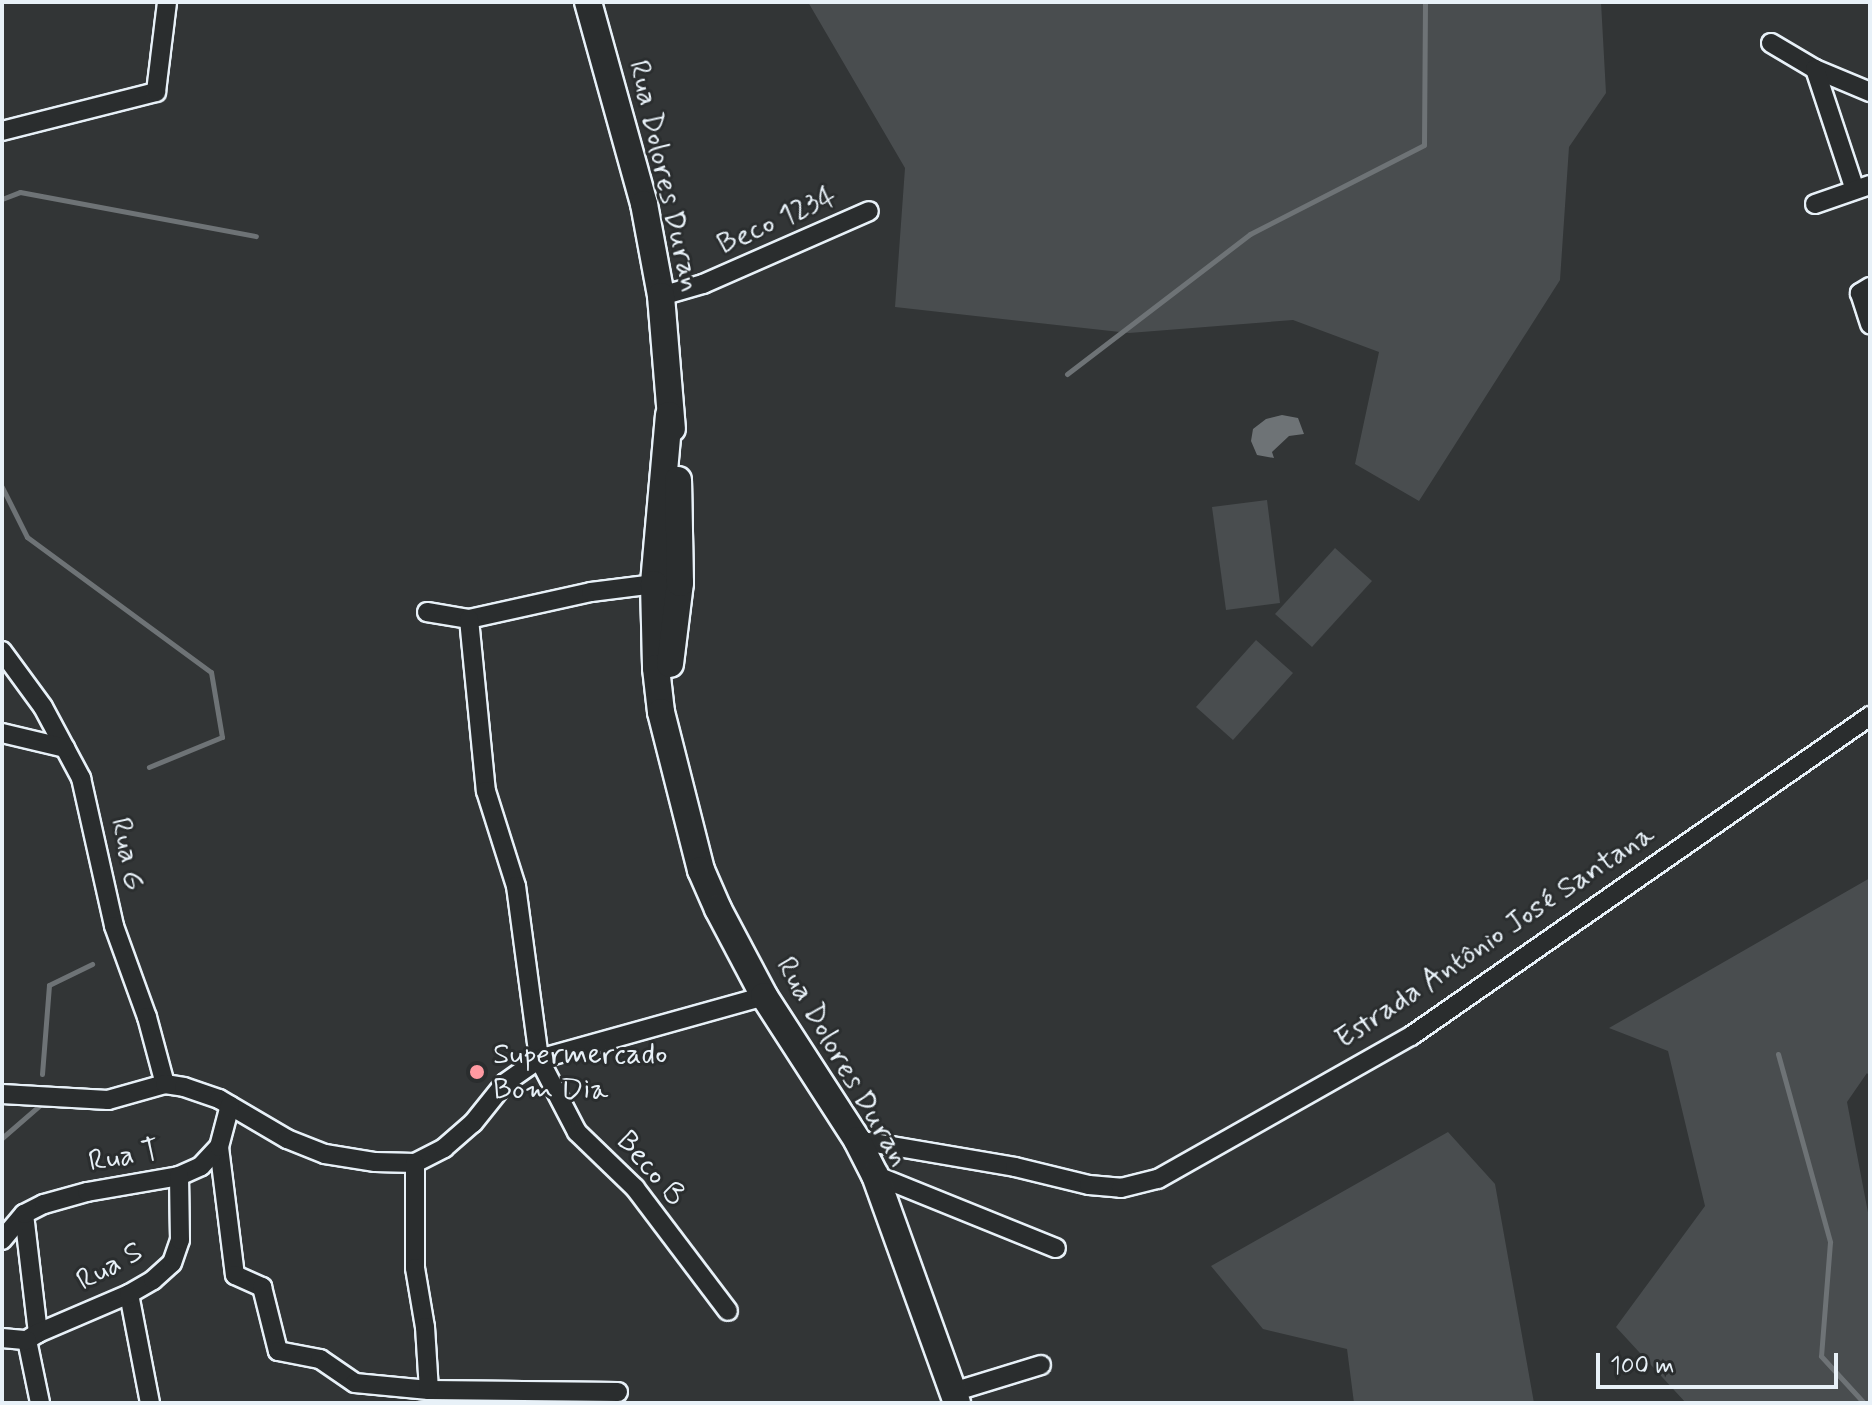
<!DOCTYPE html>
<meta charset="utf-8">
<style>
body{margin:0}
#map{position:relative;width:1872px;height:1405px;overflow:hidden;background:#323536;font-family:Mynerve,sans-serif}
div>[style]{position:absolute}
.green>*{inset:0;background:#494d4f}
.water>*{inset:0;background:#6e7376}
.stream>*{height:5px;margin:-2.5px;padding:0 2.5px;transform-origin:2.5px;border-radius:2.5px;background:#6e7376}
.roads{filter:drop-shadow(2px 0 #e8f1f8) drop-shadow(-2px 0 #e8f1f8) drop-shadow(0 2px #e8f1f8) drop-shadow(0 -2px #e8f1f8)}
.street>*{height:18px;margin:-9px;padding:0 9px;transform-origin:9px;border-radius:9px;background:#2a2d2e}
.secondary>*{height:26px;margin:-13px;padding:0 13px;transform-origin:13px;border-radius:13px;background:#2a2d2e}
.dots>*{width:22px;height:22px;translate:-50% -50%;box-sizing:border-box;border:4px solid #2a2d2e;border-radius:50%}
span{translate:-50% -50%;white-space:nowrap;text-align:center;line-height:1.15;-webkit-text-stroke:6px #2a2d2e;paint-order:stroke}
.street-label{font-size:30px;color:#e8f1f8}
.poi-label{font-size:30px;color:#e8f1f8}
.left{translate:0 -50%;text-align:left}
.frame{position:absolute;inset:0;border:4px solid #e8f1f8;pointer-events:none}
.scale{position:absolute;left:1596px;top:1353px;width:242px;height:36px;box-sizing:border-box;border:4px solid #e8f1f8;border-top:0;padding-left:10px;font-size:24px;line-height:28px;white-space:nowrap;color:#e8f1f8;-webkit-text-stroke:6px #2a2d2e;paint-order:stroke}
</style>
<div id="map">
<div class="green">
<div style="clip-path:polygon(808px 2px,1601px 2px,1606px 93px,1569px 147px,1560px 280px,1419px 501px,1355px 464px,1379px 352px,1293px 320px,1129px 333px,895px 307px,905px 168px)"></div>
<div style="clip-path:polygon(1267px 500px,1280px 603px,1226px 610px,1212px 507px)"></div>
<div style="clip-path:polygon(1335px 548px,1372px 581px,1312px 647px,1275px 614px)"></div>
<div style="clip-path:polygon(1256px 640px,1293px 673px,1233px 740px,1196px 707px)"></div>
<div style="clip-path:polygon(1870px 878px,1870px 1077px,1867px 1073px,1847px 1102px,1870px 1223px,1870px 1403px,1686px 1403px,1616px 1327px,1705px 1206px,1668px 1051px,1609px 1028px)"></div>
<div style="clip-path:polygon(1448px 1132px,1495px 1184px,1534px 1403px,1354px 1403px,1347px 1349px,1263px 1329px,1211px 1266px)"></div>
</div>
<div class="water">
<div style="clip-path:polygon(1282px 415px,1298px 418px,1304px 434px,1289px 436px,1272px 452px,1274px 458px,1257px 455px,1251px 441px,1253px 429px,1266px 419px)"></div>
</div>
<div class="stream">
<div style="left:2px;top:199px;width:19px;rotate:-21deg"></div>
<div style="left:20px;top:192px;width:240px;rotate:10.6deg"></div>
<div style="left:1067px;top:374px;width:230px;rotate:-37.4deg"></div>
<div style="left:1250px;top:234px;width:195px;rotate:-27.1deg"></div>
<div style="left:1424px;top:145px;width:143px;rotate:-89.6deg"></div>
<div style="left:2px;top:487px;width:56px;rotate:63.4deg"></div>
<div style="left:27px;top:537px;width:228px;rotate:36.3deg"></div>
<div style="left:211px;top:672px;width:66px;rotate:80.4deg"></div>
<div style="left:222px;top:737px;width:79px;rotate:157.7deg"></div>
<div style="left:1778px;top:1054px;width:195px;rotate:74.5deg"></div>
<div style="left:1830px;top:1242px;width:114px;rotate:94.5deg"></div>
<div style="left:1821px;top:1356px;width:64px;rotate:47.5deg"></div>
<div style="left:42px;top:1074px;width:89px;rotate:-85.5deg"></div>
<div style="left:49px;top:985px;width:48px;rotate:-26deg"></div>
<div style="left:2px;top:1138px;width:49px;rotate:-40.9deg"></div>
</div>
<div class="roads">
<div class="street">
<div style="left:1771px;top:43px;width:51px;rotate:30.6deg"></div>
<div style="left:1815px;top:69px;width:60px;rotate:22.7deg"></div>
<div style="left:1815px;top:69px;width:127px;rotate:71.7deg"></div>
<div style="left:2px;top:131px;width:159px;rotate:-14.2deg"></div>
<div style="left:156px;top:92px;width:91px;rotate:-83deg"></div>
<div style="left:1815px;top:204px;width:58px;rotate:-19.1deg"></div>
<div style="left:1870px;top:287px;width:12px;rotate:149deg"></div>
<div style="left:1860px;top:293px;width:33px;rotate:72deg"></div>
<div style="left:661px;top:296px;width:44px;rotate:-15.9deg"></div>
<div style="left:703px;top:284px;width:181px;rotate:-23.7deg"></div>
<div style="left:427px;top:612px;width:43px;rotate:9.5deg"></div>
<div style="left:469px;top:619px;width:125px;rotate:-12.5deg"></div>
<div style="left:591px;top:592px;width:64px;rotate:-7.2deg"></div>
<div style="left:469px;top:619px;width:173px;rotate:84.4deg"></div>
<div style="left:486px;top:791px;width:100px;rotate:72.5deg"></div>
<div style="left:516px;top:886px;width:175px;rotate:82.4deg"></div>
<div style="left:539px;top:1059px;width:82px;rotate:62.5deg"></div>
<div style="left:577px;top:1132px;width:81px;rotate:44deg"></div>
<div style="left:635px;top:1188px;width:154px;rotate:52.9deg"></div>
<div style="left:2px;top:651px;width:69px;rotate:53.8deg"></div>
<div style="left:43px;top:707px;width:81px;rotate:61.8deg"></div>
<div style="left:81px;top:778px;width:152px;rotate:77.4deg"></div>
<div style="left:114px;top:926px;width:97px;rotate:70.1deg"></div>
<div style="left:147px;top:1017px;width:69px;rotate:75deg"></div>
<div style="left:2px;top:733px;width:65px;rotate:13.4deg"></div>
<div style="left:2px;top:1094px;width:106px;rotate:3.2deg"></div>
<div style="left:108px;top:1100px;width:59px;rotate:-15.7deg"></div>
<div style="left:165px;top:1084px;width:19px;rotate:9deg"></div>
<div style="left:184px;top:1087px;width:37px;rotate:19deg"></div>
<div style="left:219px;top:1099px;width:79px;rotate:30.5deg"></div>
<div style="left:287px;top:1139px;width:41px;rotate:21.5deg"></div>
<div style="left:325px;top:1154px;width:51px;rotate:9.1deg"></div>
<div style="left:375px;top:1162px;width:40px;rotate:1.4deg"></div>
<div style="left:415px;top:1163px;width:33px;rotate:-27deg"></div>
<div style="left:444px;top:1148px;width:38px;rotate:-41deg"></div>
<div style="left:473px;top:1123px;width:51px;rotate:-51.3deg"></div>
<div style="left:505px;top:1083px;width:42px;rotate:-35.2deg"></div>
<div style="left:539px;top:1059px;width:234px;rotate:-15.6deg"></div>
<div style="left:857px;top:1140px;width:160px;rotate:9.7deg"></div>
<div style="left:1015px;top:1167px;width:76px;rotate:13.7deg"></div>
<div style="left:1089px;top:1185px;width:32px;rotate:5deg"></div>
<div style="left:1121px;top:1188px;width:38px;rotate:-14deg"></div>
<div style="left:1158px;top:1179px;width:291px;rotate:-29.5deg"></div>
<div style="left:1411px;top:1036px;width:560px;rotate:-34.88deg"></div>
<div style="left:219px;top:1147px;width:129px;rotate:82.9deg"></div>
<div style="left:235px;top:1275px;width:30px;rotate:24deg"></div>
<div style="left:262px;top:1287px;width:66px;rotate:76deg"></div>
<div style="left:278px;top:1351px;width:43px;rotate:10.8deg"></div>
<div style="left:320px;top:1359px;width:42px;rotate:34.4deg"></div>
<div style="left:355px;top:1383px;width:74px;rotate:5.4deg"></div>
<div style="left:429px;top:1390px;width:189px;rotate:0.6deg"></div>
<div style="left:415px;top:1163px;width:105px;rotate:90deg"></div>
<div style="left:415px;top:1268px;width:60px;rotate:80.4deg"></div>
<div style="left:425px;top:1327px;width:63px;rotate:86.4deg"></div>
<div style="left:875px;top:1175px;width:195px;rotate:22deg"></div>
<div style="left:24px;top:1214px;width:120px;rotate:83.3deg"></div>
<div style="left:38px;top:1333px;width:13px;rotate:148deg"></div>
<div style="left:27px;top:1340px;width:64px;rotate:78.3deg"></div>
<div style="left:2px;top:1240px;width:34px;rotate:-50deg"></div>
<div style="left:24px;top:1214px;width:22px;rotate:-27deg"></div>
<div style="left:44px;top:1204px;width:45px;rotate:-15.6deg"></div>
<div style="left:87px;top:1192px;width:93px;rotate:-9.9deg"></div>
<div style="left:179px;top:1176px;width:24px;rotate:-24deg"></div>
<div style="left:201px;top:1166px;width:26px;rotate:-47deg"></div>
<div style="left:219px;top:1147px;width:43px;rotate:-75.3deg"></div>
<div style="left:129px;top:1294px;width:111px;rotate:79.1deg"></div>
<div style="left:38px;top:1333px;width:99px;rotate:-23.2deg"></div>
<div style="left:129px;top:1294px;width:28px;rotate:-30deg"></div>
<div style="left:153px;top:1280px;width:25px;rotate:-42deg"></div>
<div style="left:172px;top:1263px;width:24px;rotate:-71deg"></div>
<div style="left:180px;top:1240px;width:64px;rotate:-90.9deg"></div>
<div style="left:2px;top:1338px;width:25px;rotate:5deg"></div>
<div style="left:953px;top:1392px;width:92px;rotate:-17.1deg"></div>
</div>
<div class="secondary">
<div style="left:588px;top:2px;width:210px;rotate:74.5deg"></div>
<div style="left:644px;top:204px;width:94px;rotate:79.5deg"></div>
<div style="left:661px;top:296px;width:133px;rotate:85.3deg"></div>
<div style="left:669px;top:415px;width:170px;rotate:95.1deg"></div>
<div style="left:654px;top:584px;width:84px;rotate:88.6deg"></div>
<div style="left:656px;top:668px;width:44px;rotate:83.5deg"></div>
<div style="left:661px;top:712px;width:163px;rotate:75.8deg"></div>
<div style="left:701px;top:870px;width:43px;rotate:66.4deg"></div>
<div style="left:718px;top:909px;width:98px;rotate:62.1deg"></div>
<div style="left:764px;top:996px;width:171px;rotate:57.1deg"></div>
<div style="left:857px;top:1140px;width:39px;rotate:63deg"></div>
<div style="left:875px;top:1175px;width:242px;rotate:70.2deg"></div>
<div style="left:670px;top:664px;width:82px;rotate:-83deg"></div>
<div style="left:680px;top:583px;width:103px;rotate:-91.1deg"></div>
</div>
</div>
<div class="dots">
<div style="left:477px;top:1072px;background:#ff9aa2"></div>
</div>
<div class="street-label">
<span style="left:664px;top:176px;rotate:77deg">Rua Dolores Duran</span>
<span style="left:777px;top:221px;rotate:-24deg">Beco 1234</span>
<span style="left:127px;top:854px;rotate:78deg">Rua G</span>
<span style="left:1495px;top:937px;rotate:-34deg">Estrada Antônio José Santana</span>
<span style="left:842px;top:1062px;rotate:60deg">Rua Dolores Duran</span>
<span style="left:124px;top:1157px;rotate:-10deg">Rua T</span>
<span style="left:650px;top:1169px;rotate:49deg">Beco B</span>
<span style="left:110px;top:1267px;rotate:-29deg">Rua S</span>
</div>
<div class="poi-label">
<span class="left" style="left:493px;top:1072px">Supermercado<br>Bom Dia</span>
</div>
<div class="frame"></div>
<div class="scale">100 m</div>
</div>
